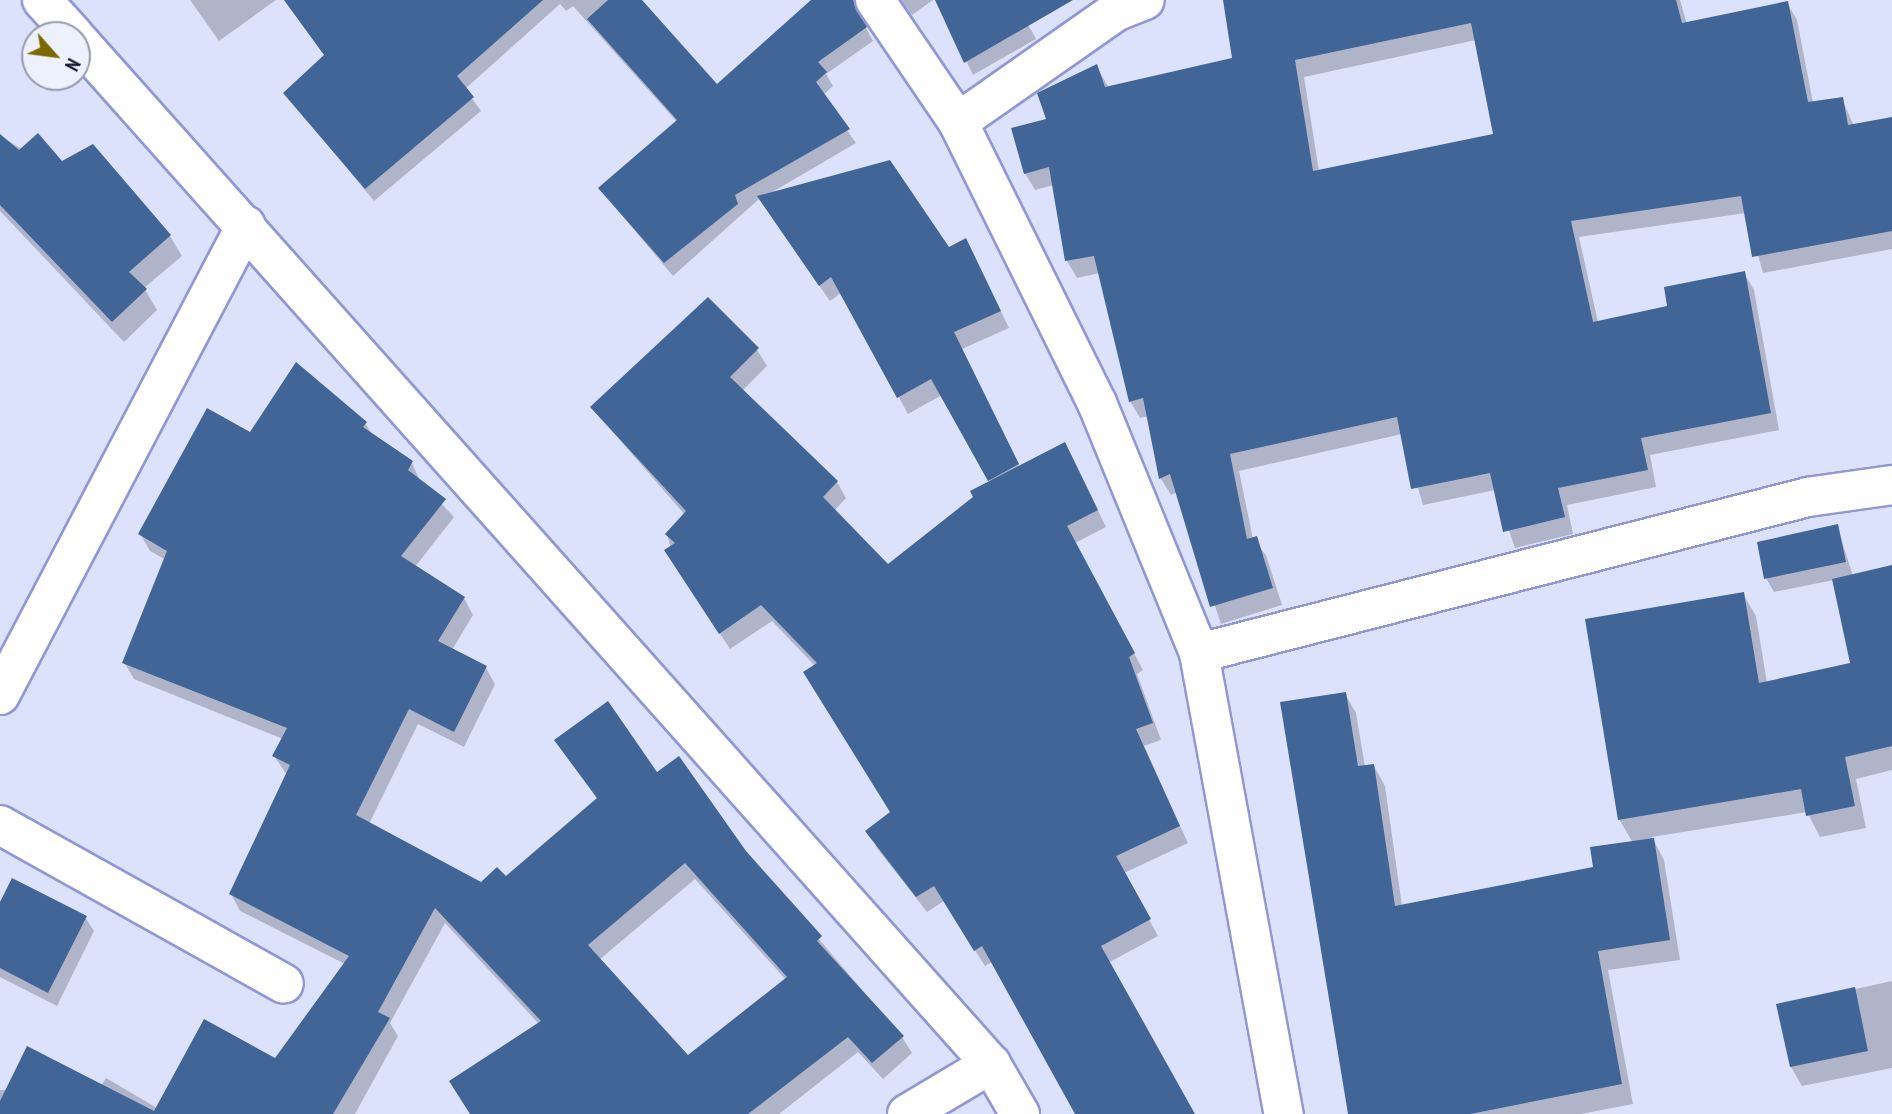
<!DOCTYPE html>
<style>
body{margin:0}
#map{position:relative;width:1892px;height:1114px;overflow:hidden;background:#dde2fc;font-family:"PT Sans Narrow",sans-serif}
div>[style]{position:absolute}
.shadow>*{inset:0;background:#0003}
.building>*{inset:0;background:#416596}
.roads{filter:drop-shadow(2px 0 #8f98d4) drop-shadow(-2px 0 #8f98d4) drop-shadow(0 2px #8f98d4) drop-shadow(0 -2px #8f98d4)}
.minor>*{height:38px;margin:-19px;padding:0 19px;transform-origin:19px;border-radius:19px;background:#fff}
span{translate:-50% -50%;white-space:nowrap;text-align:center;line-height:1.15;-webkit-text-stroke:7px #edf0fd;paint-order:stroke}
.north{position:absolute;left:21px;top:21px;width:70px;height:70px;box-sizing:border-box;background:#edf0fd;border:2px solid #9699aa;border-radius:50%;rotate:118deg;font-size:19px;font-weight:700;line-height:28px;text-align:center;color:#14162d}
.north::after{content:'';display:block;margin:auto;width:24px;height:32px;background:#7c6900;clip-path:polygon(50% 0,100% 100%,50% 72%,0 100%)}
</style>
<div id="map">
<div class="shadow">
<div style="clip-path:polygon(190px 0,276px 0,219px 41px)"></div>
<div style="clip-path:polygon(284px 0,638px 0,717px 86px,821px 0,868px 0,860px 17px,873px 41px,826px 74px,833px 86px,823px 95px,856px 143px,769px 194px,974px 257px,1009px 328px,962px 349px,1020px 468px,1074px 461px,1106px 527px,1075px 543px,1143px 670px,1137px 674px,1161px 740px,1144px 746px,1188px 843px,1124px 873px,1158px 936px,1108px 963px,1193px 1114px,1077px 1114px,992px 962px,985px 966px,944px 901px,927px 912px,877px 848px,868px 831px,892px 813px,815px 666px,772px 621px,730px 649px,676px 567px,667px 534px,685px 515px,592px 408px,757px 350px,767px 366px,742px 391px,837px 482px,846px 498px,834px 511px,888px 567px,991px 482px,942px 395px,908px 414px,841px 293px,830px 301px,759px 199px,673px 276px,600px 189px,677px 122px,573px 6px,566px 11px,560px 4px,465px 89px,481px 111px,374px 201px,285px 93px,326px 57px)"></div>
<div style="clip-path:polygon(899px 0,933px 0,912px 15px)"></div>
<div style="clip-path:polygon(937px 0,1028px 0,1018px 6px,1036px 39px,973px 75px)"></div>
<div style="clip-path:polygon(evenodd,1225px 0,1680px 0,1687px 24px,1787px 3px,1797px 20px,1813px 103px,1842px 99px,1854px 126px,1892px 119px,1892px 249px,1763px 273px,1746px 213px,1579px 237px,1598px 322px,1669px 307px,1744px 273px,1754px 290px,1779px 430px,1650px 455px,1656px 487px,1567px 505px,1573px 534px,1515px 548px,1495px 490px,1423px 505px,1402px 434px,1239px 471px,1253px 539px,1266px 555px,1282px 605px,1221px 624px,1177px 492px,1171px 495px,1161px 479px,1149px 416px,1140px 418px,1130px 401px,1100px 273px,1077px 278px,1067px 261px,1054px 185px,1035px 190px,1025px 173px,1048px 120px,1097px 67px,1158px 174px,1234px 59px,1225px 0,1476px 40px,1495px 135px,1319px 171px,1304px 77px,1476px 40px)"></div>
<div style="clip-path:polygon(0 136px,170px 236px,182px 256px,144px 288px,157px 310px,124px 342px,0 211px)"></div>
<div style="clip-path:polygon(evenodd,365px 423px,373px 436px,412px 463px,420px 481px,454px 517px,415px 567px,464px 598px,473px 615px,452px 650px,486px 668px,495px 684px,464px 747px,418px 724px,369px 824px,481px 884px,506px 879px,598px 800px,557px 740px,657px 774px,745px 852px,902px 1037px,912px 1053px,883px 1079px,858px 1052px,779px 1114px,471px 1114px,539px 1024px,445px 923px,390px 1023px,398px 1036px,355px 1114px,0 1114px,0 1090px,101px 1086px,106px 1078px,157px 1108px,276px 1060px,345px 964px,240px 911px,231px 894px,287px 775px,274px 756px,283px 739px,134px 679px,124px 662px,166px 560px,150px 551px,140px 534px,250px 434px,365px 423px,695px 879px,786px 980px,687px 1057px,599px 960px,695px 879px)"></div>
<div style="clip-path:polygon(1837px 526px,1853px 576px,1892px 568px,1892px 770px,1856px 779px,1866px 828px,1820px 837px,1807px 812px,1652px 837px,1664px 860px,1680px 960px,1608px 970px,1633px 1104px,1581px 1114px,1350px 1114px,1282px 704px,1345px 694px,1356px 713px,1365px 767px,1374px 766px,1385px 786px,1402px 906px,1595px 868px,1633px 843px,1619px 819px,1743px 594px,1756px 616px,1767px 683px,1852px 664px,1834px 580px,1774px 592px,1766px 578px)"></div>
<div style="clip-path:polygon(0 906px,85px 917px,94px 931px,57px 1006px,0 977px)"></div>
<div style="clip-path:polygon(1892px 981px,1892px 1068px,1802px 1086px,1791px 1067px,1778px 1006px)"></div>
</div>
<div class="building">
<div style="clip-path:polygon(284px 0,543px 0,457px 76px,474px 97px,365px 189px,283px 93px,324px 55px)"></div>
<div style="clip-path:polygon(608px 0,642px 0,717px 84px,811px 0,853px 0,867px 27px,818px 62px,827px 72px,816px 82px,850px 129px,735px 195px,738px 204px,664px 263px,598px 188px,677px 120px,587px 19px)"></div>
<div style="clip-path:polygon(935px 0,1073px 0,964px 63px)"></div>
<div style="clip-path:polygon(evenodd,1223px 0,1676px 0,1682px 23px,1788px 1px,1808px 102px,1843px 97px,1848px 125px,1892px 117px,1892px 231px,1752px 257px,1741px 196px,1571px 221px,1593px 322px,1667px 306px,1664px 287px,1745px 271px,1771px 413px,1641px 438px,1648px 470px,1558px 488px,1565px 517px,1503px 532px,1490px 473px,1411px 489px,1397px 417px,1230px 454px,1247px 539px,1257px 536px,1273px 588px,1210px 607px,1170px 474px,1159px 479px,1143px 398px,1129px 402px,1094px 256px,1065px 261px,1049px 167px,1024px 174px,1011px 128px,1046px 119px,1037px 93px,1097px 64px,1105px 87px,1232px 58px,1223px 0,1471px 23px,1493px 134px,1313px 171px,1295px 60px,1471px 23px)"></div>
<div style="clip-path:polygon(38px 133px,62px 161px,93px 144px,171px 235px,129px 272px,147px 289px,112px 322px,0 205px,0 134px,19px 150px)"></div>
<div style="clip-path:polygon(890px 160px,949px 247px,966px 238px,1001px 311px,954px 332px,1019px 464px,988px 481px,931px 379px,897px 398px,831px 277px,819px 286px,757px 196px)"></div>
<div style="clip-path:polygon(708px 297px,759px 348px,730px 377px,838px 481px,823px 497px,888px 564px,973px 497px,970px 491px,1065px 442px,1098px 510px,1067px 526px,1135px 653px,1129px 657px,1153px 723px,1136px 729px,1180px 826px,1116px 856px,1151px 919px,1101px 946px,1195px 1114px,1075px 1114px,982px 946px,974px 951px,934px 886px,916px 897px,865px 831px,890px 812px,803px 672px,817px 663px,761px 605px,719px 634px,664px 550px,675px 543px,665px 534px,686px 511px,590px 407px)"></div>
<div style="clip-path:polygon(evenodd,296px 362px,367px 422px,363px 427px,413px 461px,408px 470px,446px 499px,401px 556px,465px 597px,438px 641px,487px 666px,454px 732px,409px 709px,356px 815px,481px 882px,497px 867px,506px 876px,597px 798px,554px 740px,608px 701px,657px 772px,679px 756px,746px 851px,822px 936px,817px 941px,904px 1036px,872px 1063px,848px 1037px,748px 1114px,470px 1114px,449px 1081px,541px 1021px,435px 908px,378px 1012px,390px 1018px,333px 1114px,0 1114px,0 1101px,27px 1046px,154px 1111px,204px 1019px,275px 1058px,349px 956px,229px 894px,290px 765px,272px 756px,287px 728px,122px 663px,167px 551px,138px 534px,207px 408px,250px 432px,296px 362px,685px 863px,787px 977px,688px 1055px,588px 945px,685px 863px)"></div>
<div style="clip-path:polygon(1838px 524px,1846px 562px,1764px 579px,1757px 542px)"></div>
<div style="clip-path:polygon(1892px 565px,1892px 746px,1845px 757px,1855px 806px,1806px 816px,1801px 789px,1618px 820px,1585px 619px,1744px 592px,1759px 683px,1850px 663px,1832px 579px)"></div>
<div style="clip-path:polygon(1346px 692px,1358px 766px,1374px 764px,1395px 906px,1593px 867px,1590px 847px,1654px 838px,1670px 940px,1598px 951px,1622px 1084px,1470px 1114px,1348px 1114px,1280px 702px)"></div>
<div style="clip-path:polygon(12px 878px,87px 916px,48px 993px,0 968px,0 902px)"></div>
<div style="clip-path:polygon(1855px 987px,1868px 1051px,1790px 1067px,1776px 1004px)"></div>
</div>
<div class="roads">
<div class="minor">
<div style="left:42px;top:0;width:47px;rotate:47.6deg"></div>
<div style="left:875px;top:0;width:148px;rotate:55.8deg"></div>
<div style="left:958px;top:122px;width:313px;rotate:63.7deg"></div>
<div style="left:1097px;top:403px;width:270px;rotate:67.8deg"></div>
<div style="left:1199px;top:653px;width:469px;rotate:79.6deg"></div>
<div style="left:77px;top:39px;width:1373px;rotate:48.28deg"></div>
<div style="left:991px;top:1064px;width:58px;rotate:59.9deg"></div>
<div style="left:958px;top:122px;width:192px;rotate:-35deg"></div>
<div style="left:1115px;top:12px;width:32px;rotate:-22deg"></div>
<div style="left:1199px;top:653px;width:629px;rotate:-14.37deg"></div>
<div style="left:1808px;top:497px;width:85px;rotate:-8.1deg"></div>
<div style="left:0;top:695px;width:530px;rotate:-62.37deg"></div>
<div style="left:0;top:825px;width:325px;rotate:29.2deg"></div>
<div style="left:907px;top:1114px;width:98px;rotate:-30.8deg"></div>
</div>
</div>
<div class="north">N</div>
</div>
